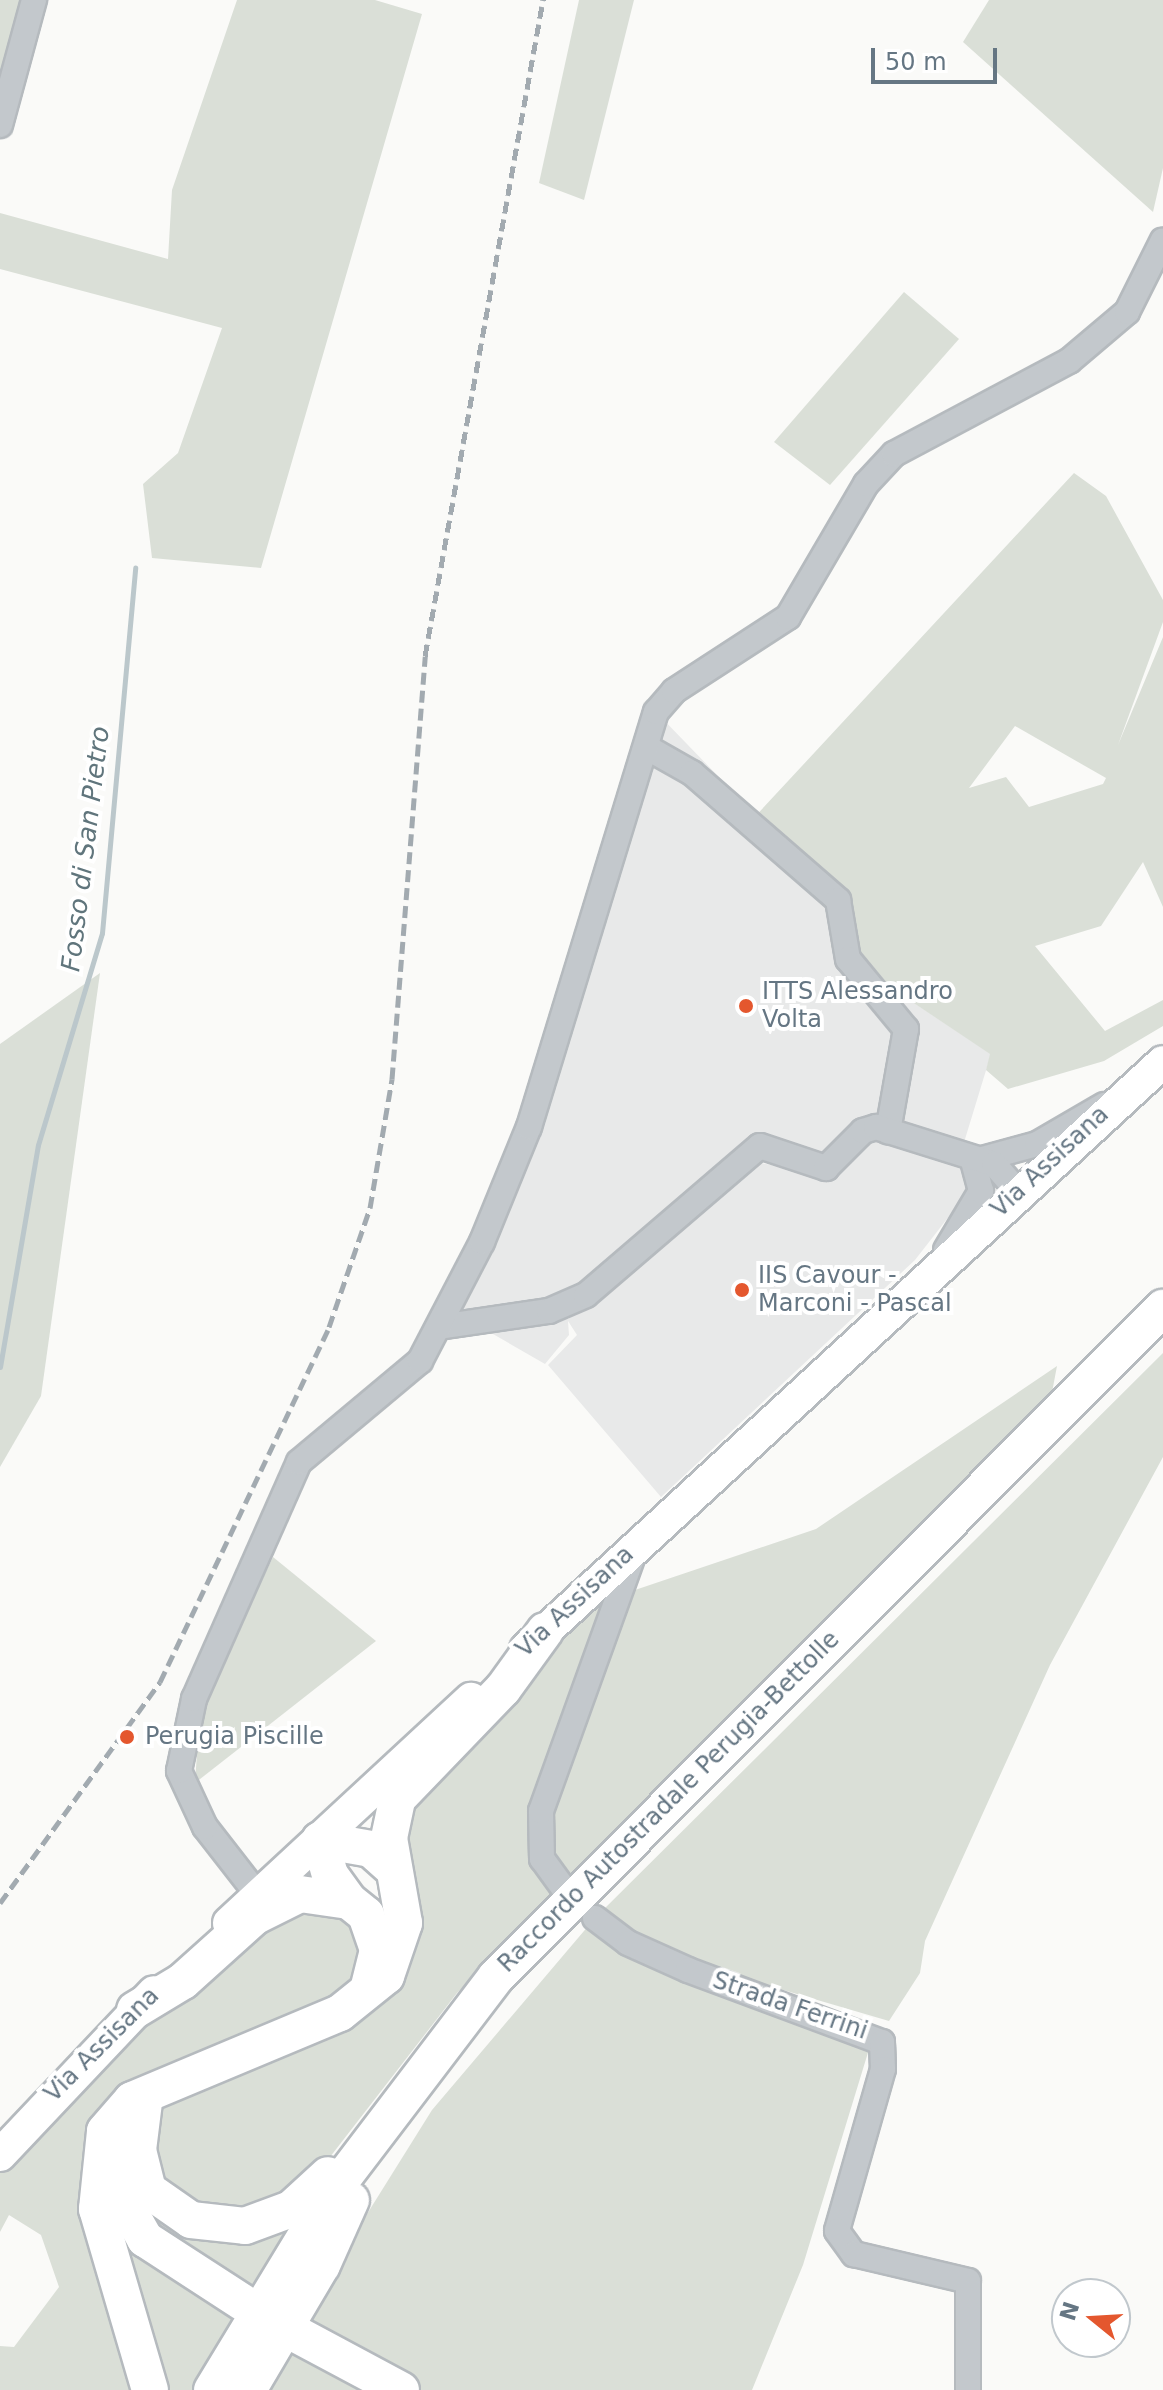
<!DOCTYPE html>
<style>
body{margin:0}
#map{position:relative;width:1163px;height:2390px;overflow:hidden;background:#fafaf8;font-family:"DejaVu Sans",sans-serif}
div>[style]{position:absolute}
.built>*{inset:0;background:#e8e9e9}
.green>*{inset:0;background:#dadfd7}
.stream>*{height:5px;margin:-2.5px;padding:0 2.5px;transform-origin:2.5px;border-radius:2.5px;background:#bbc7cb}
.roads{filter:drop-shadow(2px 0 #b5babe) drop-shadow(-2px 0 #b5babe) drop-shadow(0 2px #b5babe) drop-shadow(0 -2px #b5babe)}
.minor>*{height:24px;margin:-12px;padding:0 12px;transform-origin:12px;border-radius:12px;background:#c3c8cc}
.major>*{height:32px;margin:-16px;padding:0 16px;transform-origin:16px;border-radius:16px;background:#fff}
.highway>*{height:36px;margin:-18px;padding:0 18px;transform-origin:18px;border-radius:18px;background:#fff}
.rail>*{height:5px;margin-top:-2.5px;transform-origin:0;background:repeating-linear-gradient(90deg,#a2aab0 0 12px,transparent 0 18px)}
.dots>*{width:22px;height:22px;translate:-50% -50%;box-sizing:border-box;border:4px solid #fff;border-radius:50%}
span{translate:-50% -50%;white-space:nowrap;text-align:center;line-height:1.15;-webkit-text-stroke:8px #fff;paint-order:stroke}
.poi-label{font-size:24px;color:#657683}
.left{translate:0 -50%;text-align:left}
.street-label{font-size:24px;color:#657683}
.water-label{font-size:26px;color:#60757c;font-style:italic}
.north{position:absolute;left:1051px;top:2278px;width:80px;height:80px;box-sizing:border-box;background:#fff;border:2px solid #c1c8cd;border-radius:50%;rotate:288deg;font-size:22px;font-weight:700;line-height:32px;text-align:center;color:#657683}
.north::after{content:'';display:block;margin:auto;width:28px;height:36px;background:#e4572e;clip-path:polygon(50% 0,100% 100%,50% 72%,0 100%)}
.scale{position:absolute;left:871px;top:48px;width:126px;height:36px;box-sizing:border-box;border:4px solid #657683;border-top:0;padding-left:10px;font-size:24px;line-height:28px;white-space:nowrap;color:#657683;-webkit-text-stroke:6px #fff;paint-order:stroke}
</style>
<div id="map">
<div class="built">
<div style="clip-path:polygon(656px 712px,838px 900px,848px 959px,991px 1054px,962px 1149px,877px 1117px,823px 1161px,758px 1140px,565px 1297px,568px 1319px,755px 1162px,833px 1176px,872px 1137px,963px 1168px,968px 1192px,915px 1260px,661px 1497px,548px 1365px,577px 1335px,568px 1321px,569px 1335px,545px 1364px,479px 1326px,461px 1305px)"></div>
</div>
<div class="green">
<div style="clip-path:polygon(0 0,34px 0,0 125px)"></div>
<div style="clip-path:polygon(237px 0,375px 0,422px 14px,261px 568px,152px 558px,143px 484px,178px 453px,222px 328px,0 269px,0 213px,168px 259px,172px 190px)"></div>
<div style="clip-path:polygon(579px 0,634px 0,584px 200px,539px 183px)"></div>
<div style="clip-path:polygon(989px 0,1163px 0,1163px 168px,1153px 212px,963px 42px)"></div>
<div style="clip-path:polygon(904px 292px,959px 339px,830px 485px,774px 442px)"></div>
<div style="clip-path:polygon(evenodd,1074px 473px,1106px 496px,1163px 600px,1163px 622px,1118px 745px,1163px 637px,1163px 907px,1143px 862px,1101px 926px,1035px 946px,1105px 1031px,1163px 1000px,1163px 1026px,1104px 1061px,1008px 1089px,986px 1070px,990px 1054px,848px 959px,838px 900px,750px 822px,1074px 473px,1015px 726px,1106px 778px,1103px 784px,1029px 807px,1006px 777px,969px 788px,1015px 726px)"></div>
<div style="clip-path:polygon(100px 973px,41px 1396px,0 1467px,0 1044px)"></div>
<div style="clip-path:polygon(1163px 1353px,1163px 1457px,1050px 1665px,925px 1941px,920px 1973px,889px 2021px,712px 1969px,870px 2046px,803px 2265px,752px 2390px,257px 2390px,432px 2110px,595px 1918px)"></div>
<div style="clip-path:polygon(1057px 1366px,1050px 1403px,457px 1993px,306px 2188px,207px 2220px,152px 2183px,161px 2102px,389px 1985px,396px 1818px,603px 1589px,635px 1590px,816px 1529px)"></div>
<div style="clip-path:polygon(273px 1557px,376px 1641px,195px 1783px,200px 1709px)"></div>
<div style="clip-path:polygon(325px 1901px,364px 1933px,360px 1983px,108px 2104px,133px 2390px,0 2390px,0 2346px,14px 2347px,59px 2287px,41px 2235px,9px 2215px,0 2232px,0 2171px,74px 2083px,264px 1921px)"></div>
<div style="clip-path:polygon(127px 2159px,165px 2213px,298px 2218px,254px 2293px,149px 2224px)"></div>
<div style="clip-path:polygon(103px 2185px,242px 2312px,197px 2390px,158px 2390px)"></div>
</div>
<div class="stream">
<div style="left:0;top:1367px;width:225px;rotate:-80.3deg"></div>
<div style="left:38px;top:1145px;width:221px;rotate:-73.2deg"></div>
<div style="left:102px;top:933px;width:367px;rotate:-84.8deg"></div>
</div>
<div class="roads">
<div class="minor">
<div style="left:0;top:125px;width:130px;rotate:-74.8deg"></div>
<div style="left:646px;top:747px;width:53px;rotate:29.5deg"></div>
<div style="left:692px;top:773px;width:194px;rotate:41deg"></div>
<div style="left:838px;top:900px;width:60px;rotate:80.4deg"></div>
<div style="left:848px;top:959px;width:91px;rotate:50.4deg"></div>
<div style="left:906px;top:1029px;width:104px;rotate:100deg"></div>
<div style="left:982px;top:1159px;width:57px;rotate:-15.3deg"></div>
<div style="left:1037px;top:1144px;width:78px;rotate:-30.2deg"></div>
<div style="left:946px;top:1250px;width:69px;rotate:-59.3deg"></div>
<div style="left:981px;top:1191px;width:34px;rotate:-105deg"></div>
<div style="left:439px;top:1327px;width:111px;rotate:-8.3deg"></div>
<div style="left:549px;top:1311px;width:40px;rotate:-23.4deg"></div>
<div style="left:586px;top:1295px;width:229px;rotate:-40.6deg"></div>
<div style="left:760px;top:1146px;width:70px;rotate:18.4deg"></div>
<div style="left:826px;top:1168px;width:52px;rotate:-45deg"></div>
<div style="left:863px;top:1131px;width:14px;rotate:-17deg"></div>
<div style="left:876px;top:1127px;width:124px;rotate:17.4deg"></div>
<div style="left:994px;top:1164px;width:38px;rotate:49deg"></div>
<div style="left:564px;top:1889px;width:37px;rotate:-126deg"></div>
<div style="left:542px;top:1859px;width:48px;rotate:-91.2deg"></div>
<div style="left:541px;top:1811px;width:272px;rotate:-70.2deg"></div>
<div style="left:258px;top:1895px;width:86px;rotate:-127.9deg"></div>
<div style="left:205px;top:1827px;width:62px;rotate:-114.9deg"></div>
<div style="left:179px;top:1771px;width:74px;rotate:-78.2deg"></div>
<div style="left:194px;top:1699px;width:259px;rotate:-66.1deg"></div>
<div style="left:299px;top:1462px;width:158px;rotate:-39.9deg"></div>
<div style="left:420px;top:1361px;width:134px;rotate:-62.5deg"></div>
<div style="left:482px;top:1242px;width:124px;rotate:-67.8deg"></div>
<div style="left:529px;top:1127px;width:434px;rotate:-73deg"></div>
<div style="left:656px;top:712px;width:28px;rotate:-49deg"></div>
<div style="left:674px;top:691px;width:136px;rotate:-33deg"></div>
<div style="left:788px;top:617px;width:154px;rotate:-59.6deg"></div>
<div style="left:866px;top:484px;width:41px;rotate:-47deg"></div>
<div style="left:894px;top:454px;width:198px;rotate:-28deg"></div>
<div style="left:1069px;top:361px;width:76px;rotate:-40.2deg"></div>
<div style="left:1127px;top:312px;width:80px;rotate:-63.4deg"></div>
<div style="left:595px;top:1918px;width:41px;rotate:37.1deg"></div>
<div style="left:628px;top:1943px;width:66px;rotate:24.2deg"></div>
<div style="left:688px;top:1970px;width:207px;rotate:20.4deg"></div>
<div style="left:882px;top:2042px;width:27px;rotate:88deg"></div>
<div style="left:883px;top:2069px;width:168px;rotate:105.9deg"></div>
<div style="left:837px;top:2231px;width:29px;rotate:54deg"></div>
<div style="left:854px;top:2254px;width:117px;rotate:13.3deg"></div>
<div style="left:968px;top:2281px;width:109px;rotate:90deg"></div>
</div>
<div class="major">
<div style="left:526px;top:1649px;width:866px;rotate:-42.66deg"></div>
<div style="left:229px;top:1923px;width:330px;rotate:-42.8deg"></div>
<div style="left:0;top:2155px;width:224px;rotate:-46.6deg"></div>
</div>
<div class="highway">
<div style="left:349px;top:1901px;width:32px;rotate:-126deg"></div>
<div style="left:330px;top:1875px;width:36px;rotate:-106deg"></div>
<div style="left:320px;top:1840px;width:52px;rotate:10deg"></div>
<div style="left:371px;top:1849px;width:31px;rotate:42deg"></div>
<div style="left:135px;top:2010px;width:56px;rotate:-31.1deg"></div>
<div style="left:183px;top:1981px;width:96px;rotate:-42deg"></div>
<div style="left:254px;top:1917px;width:51px;rotate:-26.6deg"></div>
<div style="left:300px;top:1894px;width:49px;rotate:8.1deg"></div>
<div style="left:349px;top:1901px;width:22px;rotate:39deg"></div>
<div style="left:366px;top:1915px;width:37px;rotate:71deg"></div>
<div style="left:378px;top:1950px;width:37px;rotate:104deg"></div>
<div style="left:144px;top:2102px;width:48px;rotate:97.1deg"></div>
<div style="left:138px;top:2150px;width:41px;rotate:76deg"></div>
<div style="left:148px;top:2190px;width:52px;rotate:34.9deg"></div>
<div style="left:191px;top:2220px;width:54px;rotate:6.3deg"></div>
<div style="left:245px;top:2226px;width:49px;rotate:-20.3deg"></div>
<div style="left:291px;top:2209px;width:50px;rotate:-42.6deg"></div>
<div style="left:122px;top:2145px;width:55px;rotate:89deg"></div>
<div style="left:123px;top:2200px;width:45px;rotate:60.6deg"></div>
<div style="left:145px;top:2239px;width:116px;rotate:33deg"></div>
<div style="left:296px;top:2334px;width:119px;rotate:28.1deg"></div>
<div style="left:150px;top:2390px;width:189px;rotate:-106.3deg"></div>
<div style="left:97px;top:2209px;width:78px;rotate:-84.1deg"></div>
<div style="left:105px;top:2131px;width:41px;rotate:-48.9deg"></div>
<div style="left:132px;top:2100px;width:225px;rotate:-22.7deg"></div>
<div style="left:340px;top:2013px;width:59px;rotate:-38.8deg"></div>
<div style="left:386px;top:1976px;width:56px;rotate:-71.2deg"></div>
<div style="left:404px;top:1923px;width:86px;rotate:-100deg"></div>
<div style="left:389px;top:1838px;width:40px;rotate:-78deg"></div>
<div style="left:397px;top:1799px;width:153px;rotate:-46.1deg"></div>
<div style="left:503px;top:1689px;width:72px;rotate:-54.1deg"></div>
<div style="left:212px;top:2390px;width:233px;rotate:-58.7deg"></div>
<div style="left:333px;top:2191px;width:269px;rotate:-52.7deg"></div>
<div style="left:496px;top:1977px;width:945px;rotate:-45.09deg"></div>
<div style="left:248px;top:2390px;width:145px;rotate:-59.4deg"></div>
<div style="left:322px;top:2265px;width:71px;rotate:-66deg"></div>
</div>
</div>
<div class="rail">
<div style="left:0;top:1903px;width:273px;rotate:-54.1deg"></div>
<div style="left:160px;top:1682px;width:393px;rotate:-64.5deg"></div>
<div style="left:329px;top:1327px;width:126px;rotate:-71deg"></div>
<div style="left:370px;top:1208px;width:131px;rotate:-80.3deg"></div>
<div style="left:392px;top:1079px;width:424px;rotate:-85.5deg"></div>
<div style="left:425px;top:656px;width:667px;rotate:-79.8deg"></div>
</div>
<div class="dots">
<div style="left:746px;top:1006px;background:#e4572e"></div>
<div style="left:742px;top:1290px;background:#e4572e"></div>
<div style="left:127px;top:1737px;background:#e4572e"></div>
</div>
<div class="poi-label">
<span class="left" style="left:762px;top:1006px">ITTS Alessandro<br>Volta</span>
<span class="left" style="left:758px;top:1290px">IIS Cavour -<br>Marconi - Pascal</span>
<span class="left" style="left:145px;top:1737px">Perugia Piscille</span>
</div>
<div class="street-label">
<span style="left:1050px;top:1162px;rotate:-43deg">Via Assisana</span>
<span style="left:575px;top:1602px;rotate:-43deg">Via Assisana</span>
<span style="left:669px;top:1802px;rotate:-45deg">Raccordo Autostradale Perugia-Bettolle</span>
<span style="left:790px;top:2006px;rotate:19deg">Strada Ferrini</span>
<span style="left:102px;top:2045px;rotate:-45deg">Via Assisana</span>
</div>
<div class="water-label">
<span style="left:86px;top:849px;rotate:-83deg">Fosso di San Pietro</span>
</div>
<div class="north">N</div>
<div class="scale">50 m</div>
</div>
